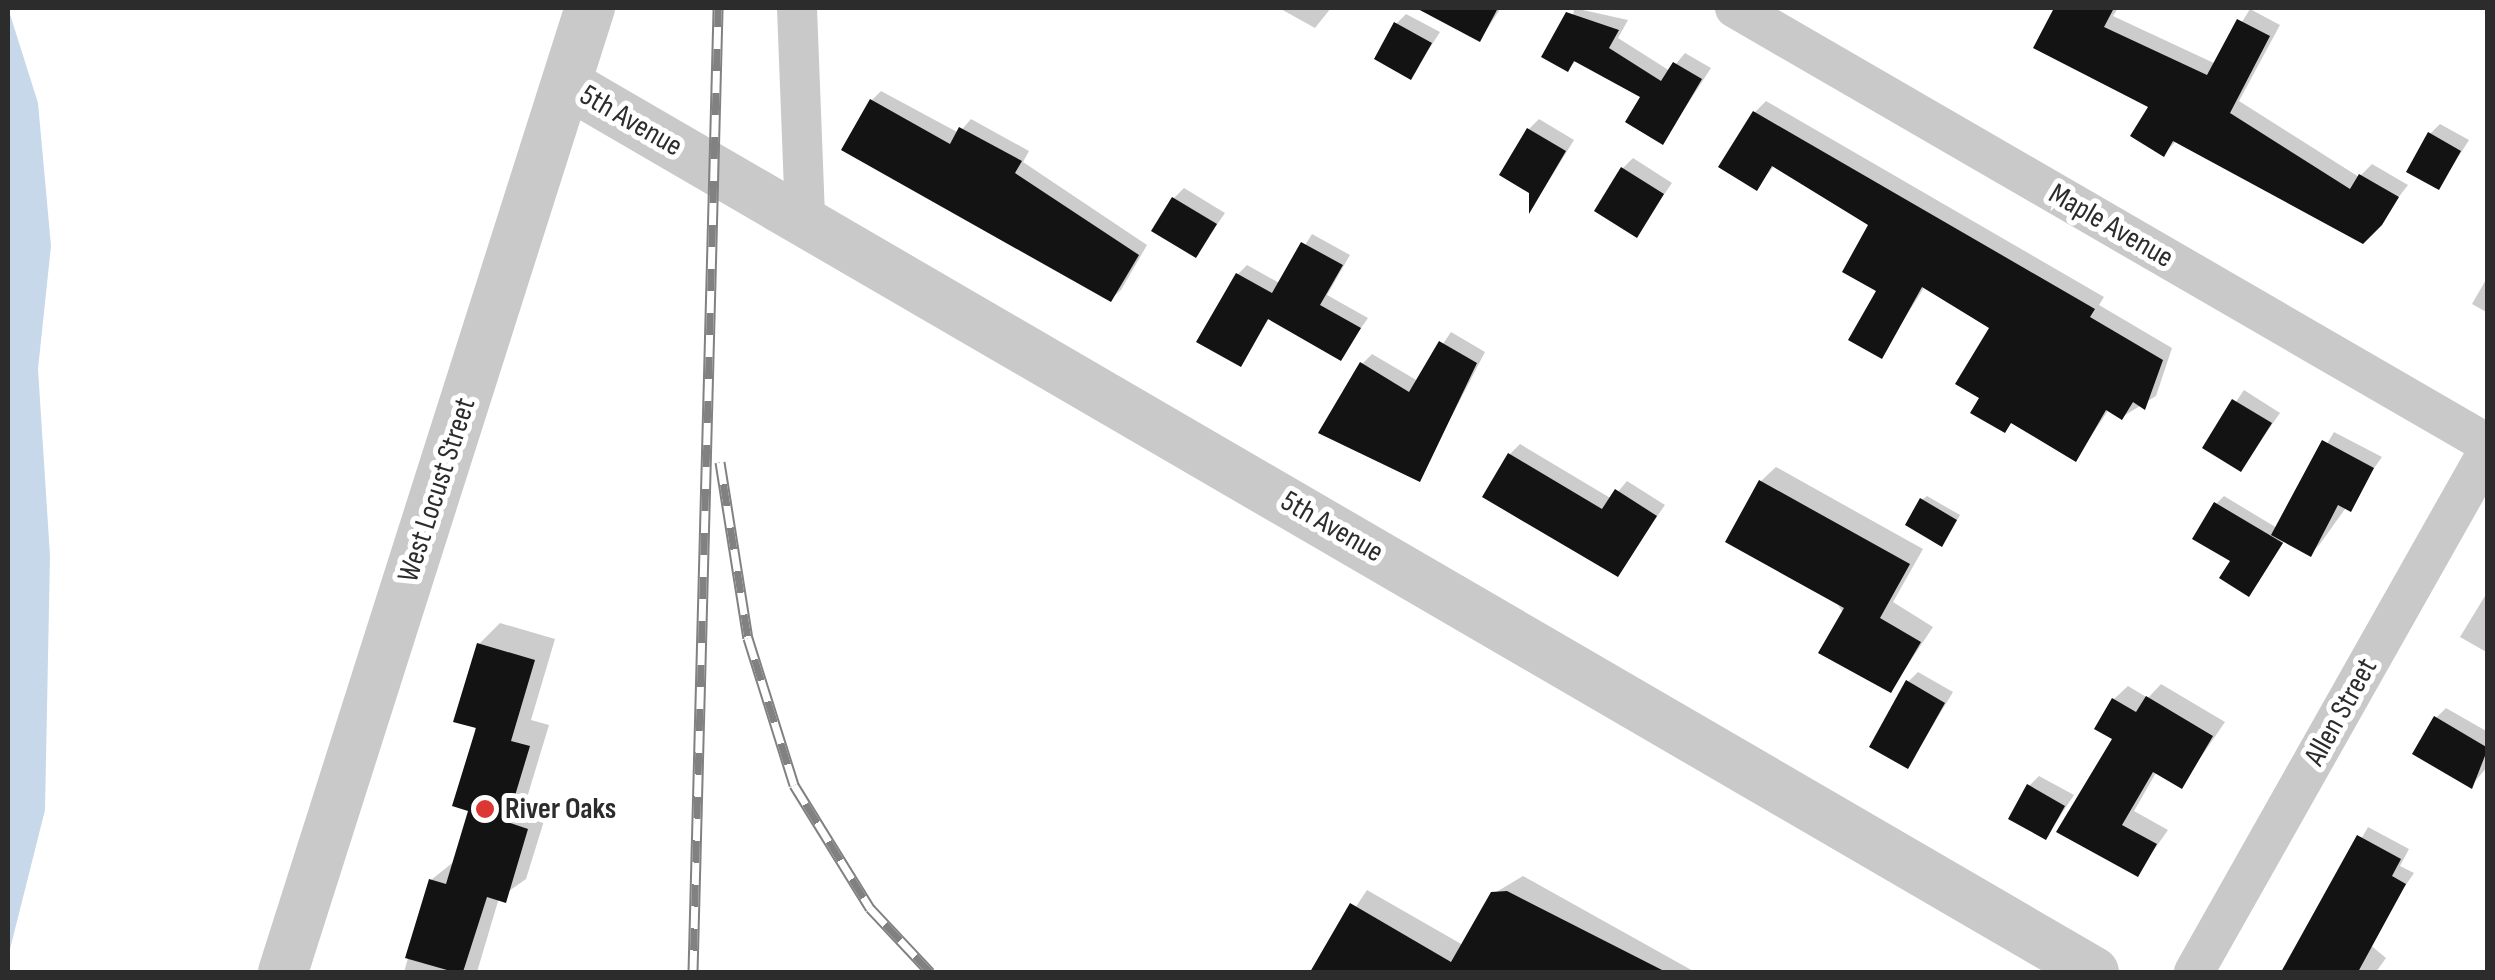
<!DOCTYPE html>
<style>
body{margin:0}
#map{position:relative;width:2495px;height:980px;overflow:hidden;background:#fff;font-family:"Sofia Sans Condensed",sans-serif}
div>[style]{position:absolute}
.water>*{inset:0;background:#c6d8e9}
.shadow>*{inset:0;background:#0003}
.building>*{inset:0;background:#131313}
.minor>*{height:40px;margin:-20px;padding:0 20px;transform-origin:20px;border-radius:20px;background:#c9c9c9}
.tertiary>*{height:50px;margin:-25px;padding:0 25px;transform-origin:25px;border-radius:25px;background:#c9c9c9}
.rail>*{height:11px;margin-top:-5.5px;transform-origin:0;background:repeating-linear-gradient(90deg,#fff 0 22px,#818181 0 44px);box-sizing:border-box;border-block:2px solid #818181}
.dots>*{width:28px;height:28px;translate:-50% -50%;box-sizing:border-box;border:5px solid #fff;border-radius:50%}
span{translate:-50% -50%;white-space:nowrap;text-align:center;line-height:1.15;-webkit-text-stroke:10px #fff;paint-order:stroke}
.street-label{font-size:30px;color:#2c2c2c}
.poi-label{font-size:30px;color:#2c2c2c;font-weight:700}
.left{translate:0 -50%;text-align:left}
.frame{position:absolute;inset:0;border:10px solid #2c2c2c;pointer-events:none}
</style>
<div id="map">
<div class="water">
<div style="clip-path:polygon(8px 8px,38px 103px,51px 246px,38px 369px,50px 556px,45px 810px,8px 957px)"></div>
</div>
<div class="shadow">
<div style="clip-path:polygon(1279px 8px,1331px 8px,1315px 28px)"></div>
<div style="clip-path:polygon(1440px 8px,1501px 8px,1480px 39px,1435px 15px)"></div>
<div style="clip-path:polygon(1574px 8px,1628px 20px,1618px 38px,1670px 71px,1685px 53px,1711px 68px,1663px 142px,1644px 96px,1578px 59px,1568px 69px)"></div>
<div style="clip-path:polygon(2057px 8px,2118px 8px,2113px 16px,2216px 64px,2250px 9px,2280px 25px,2239px 101px,2359px 177px,2372px 164px,2408px 185px,2374px 229px,2177px 140px,2164px 154px,2151px 106px,2036px 47px)"></div>
<div style="clip-path:polygon(1406px 14px,1440px 32px,1411px 77px,1396px 24px)"></div>
<div style="clip-path:polygon(881px 91px,959px 133px,971px 119px,1029px 151px,1023px 162px,1147px 245px,1121px 290px,1111px 299px,872px 100px)"></div>
<div style="clip-path:polygon(1766px 101px,2104px 297px,2099px 305px,2172px 348px,2156px 396px,2122px 417px,2109px 409px,2076px 459px,2013px 421px,2004px 430px,1982px 397px,1992px 327px,1925px 286px,1881px 356px,1871px 224px,1775px 165px,1756px 188px,1755px 112px)"></div>
<div style="clip-path:polygon(1539px 119px,1574px 140px,1532px 208px,1529px 129px)"></div>
<div style="clip-path:polygon(2440px 124px,2469px 140px,2439px 187px,2430px 134px)"></div>
<div style="clip-path:polygon(1633px 158px,1672px 183px,1636px 235px,1623px 168px)"></div>
<div style="clip-path:polygon(1184px 188px,1225px 213px,1196px 255px,1174px 198px)"></div>
<div style="clip-path:polygon(1312px 234px,1350px 255px,1327px 295px,1368px 318px,1340px 358px,1270px 317px,1240px 364px,1238px 274px,1247px 265px,1281px 284px)"></div>
<div style="clip-path:polygon(2488px 276px,2488px 313px,2472px 304px)"></div>
<div style="clip-path:polygon(1451px 332px,1485px 352px,1419px 479px,1362px 364px,1372px 354px,1418px 381px)"></div>
<div style="clip-path:polygon(2244px 390px,2280px 413px,2241px 469px,2205px 447px)"></div>
<div style="clip-path:polygon(2334px 432px,2382px 457px,2320px 544px,2310px 554px,2285px 540px,2249px 594px,2216px 504px,2224px 496px,2277px 528px)"></div>
<div style="clip-path:polygon(1520px 444px,1612px 499px,1627px 481px,1665px 505px,1617px 574px,1510px 454px)"></div>
<div style="clip-path:polygon(1776px 467px,1923px 549px,1893px 602px,1933px 627px,1891px 690px,1761px 481px)"></div>
<div style="clip-path:polygon(1927px 496px,1960px 515px,1946px 539px,1922px 500px)"></div>
<div style="clip-path:polygon(2488px 591px,2488px 653px,2460px 637px)"></div>
<div style="clip-path:polygon(500px 623px,555px 639px,531px 720px,549px 725px,526px 801px,548px 808px,526px 879px,499px 898px,477px 972px,404px 972px,431px 880px,456px 860px,471px 810px,479px 644px)"></div>
<div style="clip-path:polygon(1918px 672px,1953px 692px,1908px 766px,1908px 682px)"></div>
<div style="clip-path:polygon(2161px 684px,2225px 722px,2181px 786px,2157px 771px,2134px 811px,2168px 830px,2137px 874px,2060px 831px,2116px 738px,2098px 728px,2114px 699px,2128px 686px,2148px 698px)"></div>
<div style="clip-path:polygon(2446px 708px,2488px 732px,2488px 766px,2471px 786px,2436px 718px)"></div>
<div style="clip-path:polygon(2039px 776px,2074px 795px,2046px 837px,2029px 786px)"></div>
<div style="clip-path:polygon(2368px 827px,2409px 849px,2400px 866px,2414px 873px,2391px 907px,2344px 923px,2386px 958px,2376px 972px,2299px 972px,2288px 966px)"></div>
<div style="clip-path:polygon(1523px 876px,1695px 972px,1313px 972px,1367px 890px,1463px 945px,1493px 894px)"></div>
</div>
<div class="building">
<div style="clip-path:polygon(1416px 8px,1498px 8px,1480px 42px)"></div>
<div style="clip-path:polygon(2054px 8px,2114px 8px,2104px 27px,2207px 75px,2237px 19px,2270px 36px,2230px 113px,2350px 189px,2359px 174px,2399px 197px,2382px 225px,2363px 244px,2173px 141px,2164px 157px,2130px 136px,2148px 107px,2033px 48px)"></div>
<div style="clip-path:polygon(1566px 12px,1619px 30px,1609px 48px,1661px 81px,1673px 62px,1702px 79px,1663px 145px,1625px 122px,1640px 97px,1574px 61px,1568px 72px,1541px 57px)"></div>
<div style="clip-path:polygon(1394px 22px,1432px 43px,1411px 80px,1374px 59px)"></div>
<div style="clip-path:polygon(870px 99px,950px 144px,959px 127px,1022px 161px,1015px 173px,1139px 255px,1111px 302px,841px 150px)"></div>
<div style="clip-path:polygon(1753px 111px,2095px 309px,2090px 317px,2163px 360px,2145px 410px,2133px 402px,2122px 420px,2106px 410px,2076px 462px,2011px 423px,2005px 433px,1970px 413px,1979px 398px,1955px 384px,1989px 328px,1922px 287px,1882px 359px,1848px 340px,1876px 291px,1842px 272px,1868px 225px,1772px 166px,1757px 191px,1718px 167px)"></div>
<div style="clip-path:polygon(1527px 128px,1566px 151px,1529px 214px,1529px 193px,1499px 175px)"></div>
<div style="clip-path:polygon(2428px 132px,2461px 151px,2439px 190px,2406px 172px)"></div>
<div style="clip-path:polygon(1621px 167px,1664px 194px,1637px 238px,1594px 211px)"></div>
<div style="clip-path:polygon(1172px 197px,1217px 224px,1196px 258px,1151px 231px)"></div>
<div style="clip-path:polygon(1301px 242px,1343px 265px,1320px 305px,1361px 328px,1341px 361px,1268px 319px,1241px 367px,1196px 342px,1236px 273px,1272px 293px)"></div>
<div style="clip-path:polygon(1439px 341px,1477px 363px,1420px 482px,1318px 433px,1360px 362px,1409px 392px)"></div>
<div style="clip-path:polygon(2232px 399px,2272px 423px,2241px 472px,2202px 448px)"></div>
<div style="clip-path:polygon(2322px 440px,2374px 468px,2351px 512px,2338px 505px,2311px 557px,2271px 535px)"></div>
<div style="clip-path:polygon(1508px 453px,1602px 509px,1615px 489px,1657px 516px,1618px 577px,1482px 497px)"></div>
<div style="clip-path:polygon(1759px 480px,1910px 564px,1880px 618px,1921px 642px,1891px 693px,1818px 653px,1844px 608px,1725px 542px)"></div>
<div style="clip-path:polygon(1920px 498px,1957px 520px,1942px 547px,1905px 525px)"></div>
<div style="clip-path:polygon(2214px 502px,2283px 543px,2249px 597px,2219px 578px,2230px 561px,2192px 539px)"></div>
<div style="clip-path:polygon(477px 643px,535px 660px,511px 741px,530px 746px,507px 822px,528px 829px,506px 903px,487px 897px,463px 972px,454px 972px,405px 958px,429px 879px,446px 884px,468px 811px,452px 806px,476px 728px,453px 722px)"></div>
<div style="clip-path:polygon(1906px 680px,1945px 703px,1908px 769px,1869px 747px)"></div>
<div style="clip-path:polygon(2146px 696px,2213px 736px,2182px 789px,2153px 772px,2122px 825px,2157px 844px,2138px 877px,2056px 832px,2112px 739px,2094px 729px,2112px 698px,2136px 712px)"></div>
<div style="clip-path:polygon(2434px 716px,2488px 748px,2472px 789px,2412px 754px)"></div>
<div style="clip-path:polygon(2027px 784px,2065px 806px,2046px 840px,2008px 819px)"></div>
<div style="clip-path:polygon(2357px 835px,2401px 859px,2392px 876px,2406px 884px,2358px 972px,2281px 972px)"></div>
<div style="clip-path:polygon(1507px 891px,1666px 972px,1310px 972px,1350px 903px,1451px 962px,1491px 892px)"></div>
</div>
<div class="minor">
<div style="left:797px;top:8px;width:213px;rotate:87.8deg"></div>
<div style="left:1735px;top:8px;width:870px;rotate:30.07deg"></div>
<div style="left:2194px;top:972px;width:598px;rotate:-60.56deg"></div>
</div>
<div class="tertiary">
<div style="left:569px;top:85px;width:1764px;rotate:30.18deg"></div>
<div style="left:283px;top:972px;width:1012px;rotate:-72.34deg"></div>
</div>
<div class="rail">
<div style="left:720px;top:462px;width:178px;rotate:81deg"></div>
<div style="left:748px;top:638px;width:154px;rotate:72.6deg"></div>
<div style="left:794px;top:785px;width:145px;rotate:58.3deg"></div>
<div style="left:870px;top:908px;width:88px;rotate:46.8deg"></div>
<div style="left:693px;top:972px;width:964px;rotate:-88.51deg"></div>
</div>
<div class="dots">
<div style="left:485px;top:809px;background:#dd3733"></div>
</div>
<div class="street-label">
<span style="left:631px;top:121px;rotate:30deg">5th Avenue</span>
<span style="left:2111px;top:226px;rotate:30deg">Maple Avenue</span>
<span style="left:437px;top:490px;rotate:-72deg">West Locust Street</span>
<span style="left:1332px;top:527px;rotate:30deg">5th Avenue</span>
<span style="left:2341px;top:712px;rotate:-61deg">Allen Street</span>
</div>
<div class="poi-label">
<span class="left" style="left:505px;top:809px">River Oaks</span>
</div>
<div class="frame"></div>
</div>
